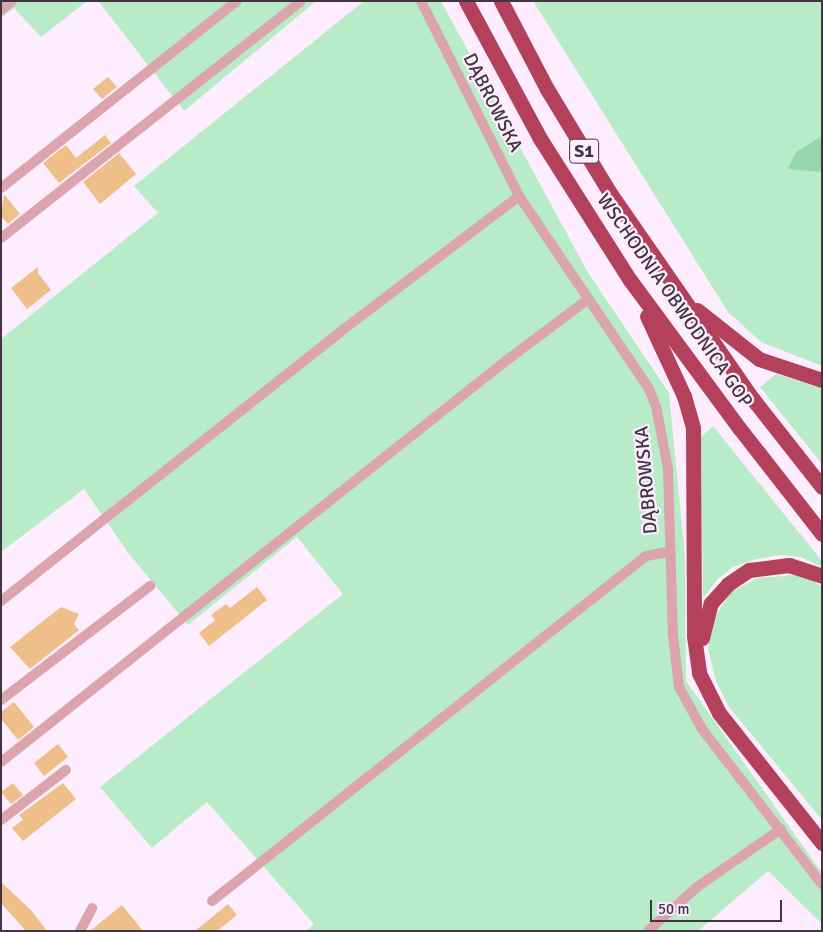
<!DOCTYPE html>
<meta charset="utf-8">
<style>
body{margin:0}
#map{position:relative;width:823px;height:932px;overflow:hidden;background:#feedfe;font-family:Signika,sans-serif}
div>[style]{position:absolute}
.green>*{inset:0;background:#b8ecc9}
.forest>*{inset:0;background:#95d6ac}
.building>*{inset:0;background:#eebf88}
.service>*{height:10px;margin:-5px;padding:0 5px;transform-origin:5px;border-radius:5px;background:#dca4ac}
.motorway>*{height:15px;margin:-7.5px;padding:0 7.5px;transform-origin:7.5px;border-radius:7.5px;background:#b3415c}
span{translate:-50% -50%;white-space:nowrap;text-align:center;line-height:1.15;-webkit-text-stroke:4.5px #feedfe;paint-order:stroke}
.shield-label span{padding:1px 4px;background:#feedfe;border:1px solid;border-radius:4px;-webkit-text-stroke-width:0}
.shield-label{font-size:18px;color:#403540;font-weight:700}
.street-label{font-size:19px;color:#403540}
.frame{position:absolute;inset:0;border:2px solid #403540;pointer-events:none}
.scale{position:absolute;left:650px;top:900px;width:132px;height:22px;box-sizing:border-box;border:2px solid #403540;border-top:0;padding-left:6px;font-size:15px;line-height:18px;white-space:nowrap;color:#403540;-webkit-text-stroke:4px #feedfe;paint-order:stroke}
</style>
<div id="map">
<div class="green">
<div style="clip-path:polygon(1px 1px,87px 1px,41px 37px,14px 8px,1px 18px)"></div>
<div style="clip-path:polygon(98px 1px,316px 1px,184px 111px)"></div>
<div style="clip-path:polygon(364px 1px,441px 1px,587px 271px,669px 393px,685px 556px,686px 681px,822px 873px,822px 924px,768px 871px,698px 931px,306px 931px,314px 924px,207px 802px,152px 848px,100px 787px,343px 594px,297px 537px,188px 625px,129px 554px,84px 489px,1px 552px,1px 339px,158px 213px,134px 186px)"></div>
<div style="clip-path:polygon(533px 1px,822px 1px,822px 366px,761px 342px,728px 312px)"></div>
<div style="clip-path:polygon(776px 374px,822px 388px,822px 464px,760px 387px)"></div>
<div style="clip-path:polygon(713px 426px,822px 561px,822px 567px,801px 557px,781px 555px,757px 559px,733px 567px,718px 579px,703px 598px,701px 437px)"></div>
<div style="clip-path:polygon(794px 575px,812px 580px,822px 587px,822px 820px,729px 707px,716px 681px,708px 649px,710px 624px,731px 592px,758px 578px)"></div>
</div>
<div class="forest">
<div style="clip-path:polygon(822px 136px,822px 172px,788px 169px,796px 152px)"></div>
</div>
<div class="building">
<div style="clip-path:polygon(108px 77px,117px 87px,102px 99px,93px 89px)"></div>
<div style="clip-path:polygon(105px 135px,111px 143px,59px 183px,43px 163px,66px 145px,76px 158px)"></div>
<div style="clip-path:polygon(119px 153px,136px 174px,100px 204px,83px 182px)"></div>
<div style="clip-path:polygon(4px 194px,20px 214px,8px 224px,1px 216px)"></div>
<div style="clip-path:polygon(38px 267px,38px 273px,51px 290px,27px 309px,11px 288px)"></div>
<div style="clip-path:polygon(257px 587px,267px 600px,209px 646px,199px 633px,215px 620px,211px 615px,226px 604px,230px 608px)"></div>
<div style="clip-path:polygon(61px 607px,79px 614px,74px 624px,79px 630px,30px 669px,10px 647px)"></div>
<div style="clip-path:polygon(14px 702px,34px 727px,18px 740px,1px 719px,1px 712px)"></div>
<div style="clip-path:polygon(58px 744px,68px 757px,44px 776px,34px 763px)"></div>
<div style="clip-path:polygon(13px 783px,23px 795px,11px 804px,1px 792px)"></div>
<div style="clip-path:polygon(63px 783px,76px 799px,23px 841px,12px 828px,23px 820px,19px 815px)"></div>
<div style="clip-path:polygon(1px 882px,30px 909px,47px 931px,26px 931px,1px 903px)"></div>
<div style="clip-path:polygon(228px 904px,237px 915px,217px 931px,195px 931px)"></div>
<div style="clip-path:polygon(122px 905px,143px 931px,90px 931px)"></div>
</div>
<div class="service">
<div style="left:421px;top:1px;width:218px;rotate:63.3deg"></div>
<div style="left:519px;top:196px;width:233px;rotate:56deg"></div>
<div style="left:649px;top:389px;width:18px;rotate:68deg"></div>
<div style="left:656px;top:406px;width:64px;rotate:79.2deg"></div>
<div style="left:668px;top:469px;width:166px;rotate:88.3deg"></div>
<div style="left:673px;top:635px;width:52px;rotate:83.4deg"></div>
<div style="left:679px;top:687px;width:48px;rotate:61.3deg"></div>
<div style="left:702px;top:729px;width:196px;rotate:52.3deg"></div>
<div style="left:1px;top:10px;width:14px;rotate:-39deg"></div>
<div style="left:1px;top:188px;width:301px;rotate:-38.4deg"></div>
<div style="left:1px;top:238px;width:382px;rotate:-38.3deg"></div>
<div style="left:1px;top:601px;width:433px;rotate:-38.4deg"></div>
<div style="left:340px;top:332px;width:225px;rotate:-37.2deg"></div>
<div style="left:1px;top:700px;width:188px;rotate:-37.4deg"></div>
<div style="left:1px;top:762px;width:646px;rotate:-38.47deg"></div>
<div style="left:507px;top:360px;width:100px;rotate:-36.9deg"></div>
<div style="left:1px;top:820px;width:82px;rotate:-37.6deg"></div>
<div style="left:212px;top:901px;width:554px;rotate:-38.48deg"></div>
<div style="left:646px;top:556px;width:25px;rotate:-11deg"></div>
<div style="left:80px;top:931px;width:26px;rotate:-62deg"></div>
<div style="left:648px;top:931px;width:66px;rotate:-41.9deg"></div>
<div style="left:697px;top:887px;width:102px;rotate:-34.6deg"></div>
</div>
<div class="motorway">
<div style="left:466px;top:1px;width:158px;rotate:61.7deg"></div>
<div style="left:541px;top:140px;width:166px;rotate:57.6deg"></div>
<div style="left:630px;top:280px;width:185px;rotate:53.6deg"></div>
<div style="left:740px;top:429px;width:133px;rotate:52deg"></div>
<div style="left:501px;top:1px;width:99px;rotate:62.4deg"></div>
<div style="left:547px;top:89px;width:122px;rotate:58.8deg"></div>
<div style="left:610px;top:193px;width:249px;rotate:55.3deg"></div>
<div style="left:752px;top:398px;width:113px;rotate:51.8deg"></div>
<div style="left:697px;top:310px;width:79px;rotate:38.3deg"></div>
<div style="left:759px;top:359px;width:66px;rotate:18.4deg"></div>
<div style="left:647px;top:316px;width:88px;rotate:65.2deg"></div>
<div style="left:684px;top:396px;width:33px;rotate:74deg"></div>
<div style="left:693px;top:428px;width:208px;rotate:89.7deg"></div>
<div style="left:694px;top:636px;width:37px;rotate:82deg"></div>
<div style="left:699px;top:673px;width:45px;rotate:63.4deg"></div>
<div style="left:719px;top:713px;width:166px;rotate:51.6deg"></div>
<div style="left:702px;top:638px;width:36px;rotate:-76deg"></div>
<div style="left:711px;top:603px;width:25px;rotate:-48deg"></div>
<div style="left:728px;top:584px;width:25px;rotate:-34deg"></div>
<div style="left:749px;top:570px;width:40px;rotate:-7.1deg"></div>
<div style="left:789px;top:565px;width:35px;rotate:18deg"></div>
</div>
<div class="shield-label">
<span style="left:584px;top:151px">S1</span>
</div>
<div class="street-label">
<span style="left:492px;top:103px;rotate:63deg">DĄBROWSKA</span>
<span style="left:674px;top:301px;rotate:55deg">WSCHODNIA OBWODNICA GOP</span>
<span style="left:647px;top:480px;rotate:-95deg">DĄBROWSKA</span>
</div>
<div class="frame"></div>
<div class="scale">50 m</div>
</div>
